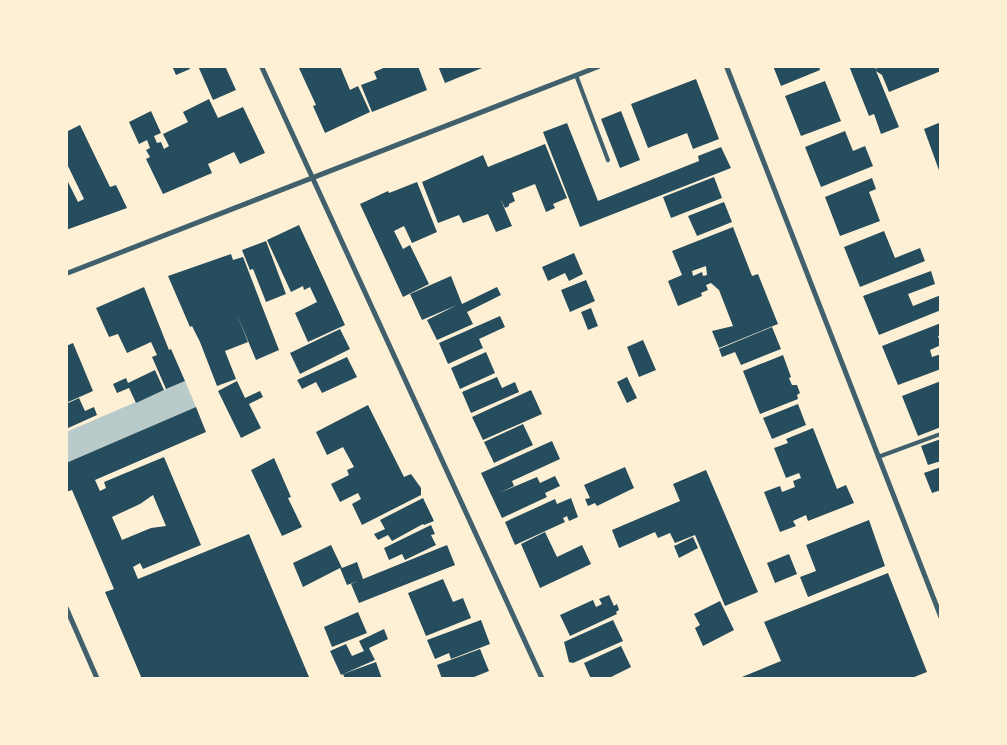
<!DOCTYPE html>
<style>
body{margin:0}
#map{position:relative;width:1007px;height:745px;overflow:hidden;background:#fdf0d5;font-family:"Open Sans",sans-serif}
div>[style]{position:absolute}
.green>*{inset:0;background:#b9caca}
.building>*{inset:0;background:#264d5e}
.service>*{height:4px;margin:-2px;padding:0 2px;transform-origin:2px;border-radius:2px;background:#3f606c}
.minor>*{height:5px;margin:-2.5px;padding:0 2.5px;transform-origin:2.5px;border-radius:2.5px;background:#3f606c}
span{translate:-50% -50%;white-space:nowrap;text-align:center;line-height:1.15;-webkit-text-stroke:5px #fdf0d5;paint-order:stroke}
.frame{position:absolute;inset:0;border:68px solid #fdf0d5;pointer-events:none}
</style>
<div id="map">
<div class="green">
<div style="clip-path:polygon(185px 381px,196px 407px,66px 463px,66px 432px)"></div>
</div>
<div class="building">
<div style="clip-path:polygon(172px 66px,188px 66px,190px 69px,176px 75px)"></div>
<div style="clip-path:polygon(193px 66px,225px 66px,236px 90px,213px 100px,198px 66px,194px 68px)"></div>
<div style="clip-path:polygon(298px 66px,340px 66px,350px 90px,358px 86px,370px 112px,325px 133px,313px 106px,316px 105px)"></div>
<div style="clip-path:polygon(388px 66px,418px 66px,427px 90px,372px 112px,361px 85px,377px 79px,374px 72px)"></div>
<div style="clip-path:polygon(438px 66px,487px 66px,445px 83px)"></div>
<div style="clip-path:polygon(773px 66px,819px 66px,820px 70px,781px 86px)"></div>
<div style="clip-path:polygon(849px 66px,875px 66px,876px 70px,877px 66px,941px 66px,941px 71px,889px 92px,882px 75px,876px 71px,899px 127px,881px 134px,874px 114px,869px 116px)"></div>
<div style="clip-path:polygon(696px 79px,719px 139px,693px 149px,687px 133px,648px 148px,631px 104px)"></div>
<div style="clip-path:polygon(825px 81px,841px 121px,801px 136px,785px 96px)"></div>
<div style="clip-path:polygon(209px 99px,218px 118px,243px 107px,265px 153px,240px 164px,234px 152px,208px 164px,212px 173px,163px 194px,146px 159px,150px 157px,146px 150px,150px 148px,147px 140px,139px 144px,129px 122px,151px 111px,161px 133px,154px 136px,157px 143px,161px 142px,164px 149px,169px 146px,163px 134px,188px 122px,183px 112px)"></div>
<div style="clip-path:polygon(621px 111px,640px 160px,620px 168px,601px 119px)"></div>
<div style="clip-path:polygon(941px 122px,941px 173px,940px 173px,924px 129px)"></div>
<div style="clip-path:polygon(567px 123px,598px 201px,699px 161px,698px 156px,721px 147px,731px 168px,580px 227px,543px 132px)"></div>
<div style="clip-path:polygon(80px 125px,110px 187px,116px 185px,127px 208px,66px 230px,66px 178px,78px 202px,84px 199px,66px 162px,66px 132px)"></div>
<div style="clip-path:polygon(845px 131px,853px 151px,865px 146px,873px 166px,821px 187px,805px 147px)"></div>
<div style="clip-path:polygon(545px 144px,567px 198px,553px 204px,555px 208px,546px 212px,535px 184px,512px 193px,515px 201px,509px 204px,509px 206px,505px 208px,500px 198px,512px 226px,496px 232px,488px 214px,463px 223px,459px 215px,438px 223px,422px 182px,483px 155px,488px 167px)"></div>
<div style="clip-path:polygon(714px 177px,722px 198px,671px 218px,663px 197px)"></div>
<div style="clip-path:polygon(872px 178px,876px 189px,869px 192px,880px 221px,840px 236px,825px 197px)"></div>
<div style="clip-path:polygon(417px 182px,437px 232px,412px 243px,404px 226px,394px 231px,403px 249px,410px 245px,429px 284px,403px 297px,360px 204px,388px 191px,389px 193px)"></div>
<div style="clip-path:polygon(724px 202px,732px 222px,697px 236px,688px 216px)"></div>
<div style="clip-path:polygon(299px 225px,345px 325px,308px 342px,295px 313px,317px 302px,310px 287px,304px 290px,303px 286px,291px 292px,267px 240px)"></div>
<div style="clip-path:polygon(evenodd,733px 227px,752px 276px,758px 274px,778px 324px,719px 348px,712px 331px,733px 326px,719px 290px,711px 283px,706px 285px,708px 290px,701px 293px,702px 296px,678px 306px,668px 281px,682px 275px,672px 251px,733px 227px,706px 266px,707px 275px,703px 276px,702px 272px,693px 276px,692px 271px,706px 266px)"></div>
<div style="clip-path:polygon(884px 231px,895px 258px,920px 248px,925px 261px,860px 287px,844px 247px)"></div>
<div style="clip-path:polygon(266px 241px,286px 294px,266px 302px,253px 269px,250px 270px,242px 250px)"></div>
<div style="clip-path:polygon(574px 253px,583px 274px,569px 281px,565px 273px,548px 281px,542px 267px)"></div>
<div style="clip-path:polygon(231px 254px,233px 260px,243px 257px,279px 350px,256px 360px,236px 312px,248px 342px,225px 351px,236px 379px,217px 386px,200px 342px,192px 326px,190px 327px,168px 276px)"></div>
<div style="clip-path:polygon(931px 271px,935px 284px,908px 294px,913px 306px,941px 295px,941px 310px,879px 335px,863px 296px)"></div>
<div style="clip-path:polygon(451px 276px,462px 304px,497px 287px,501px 295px,467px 312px,473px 324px,437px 340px,427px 320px,457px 305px,422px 320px,410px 294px)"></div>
<div style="clip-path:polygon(586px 280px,595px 301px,570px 312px,561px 290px)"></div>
<div style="clip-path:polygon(144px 287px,169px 350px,171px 349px,185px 381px,166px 389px,152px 357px,157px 355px,151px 342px,127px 353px,118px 334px,109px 337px,96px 308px)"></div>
<div style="clip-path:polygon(591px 308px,598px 326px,588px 330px,581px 312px)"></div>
<div style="clip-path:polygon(500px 316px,505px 327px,479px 339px,483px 348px,448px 364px,439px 343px)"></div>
<div style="clip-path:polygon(941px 323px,941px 335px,938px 336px,941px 345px,930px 350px,932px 357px,941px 354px,941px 369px,898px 385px,882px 346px)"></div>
<div style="clip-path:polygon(772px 327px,781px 349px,741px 365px,735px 352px,722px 357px,719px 349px)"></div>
<div style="clip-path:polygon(340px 329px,350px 349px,300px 374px,290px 353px)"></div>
<div style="clip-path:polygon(643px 340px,656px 370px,639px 377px,627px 347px)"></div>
<div style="clip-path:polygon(73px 343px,93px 391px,66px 403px,66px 346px)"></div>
<div style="clip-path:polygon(486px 352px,495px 373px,460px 389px,451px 368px)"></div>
<div style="clip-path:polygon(783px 355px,791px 377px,789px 378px,792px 385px,797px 385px,800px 393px,797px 395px,798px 399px,760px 414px,743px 371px)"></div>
<div style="clip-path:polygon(347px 357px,357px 377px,322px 393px,316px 382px,302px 389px,297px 380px)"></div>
<div style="clip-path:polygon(155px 370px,164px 390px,136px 403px,129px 388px,117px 393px,113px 384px,126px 378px,128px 383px)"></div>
<div style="clip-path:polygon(497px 377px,502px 388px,515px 382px,519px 392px,471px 413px,462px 392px)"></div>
<div style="clip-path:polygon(627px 377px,637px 398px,627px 403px,617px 382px)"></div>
<div style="clip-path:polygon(237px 381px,245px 398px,260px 391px,263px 397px,249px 404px,261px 428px,241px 438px,218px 391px)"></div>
<div style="clip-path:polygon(941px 381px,941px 427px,918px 436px,902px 396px)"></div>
<div style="clip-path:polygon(531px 390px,542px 414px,483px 440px,472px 417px)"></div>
<div style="clip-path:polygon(79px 398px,85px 411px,94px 407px,97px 415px,66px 429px,66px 404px)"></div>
<div style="clip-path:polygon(798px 404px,806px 425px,772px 439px,763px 418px)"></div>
<div style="clip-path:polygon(368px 405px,404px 477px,411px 474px,421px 488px,421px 495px,362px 525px,352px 504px,361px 499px,358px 493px,340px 502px,331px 484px,349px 475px,347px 470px,354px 467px,343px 447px,327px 455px,316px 432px)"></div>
<div style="clip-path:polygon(evenodd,196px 407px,206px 432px,95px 480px,100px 491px,106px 488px,104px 482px,164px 457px,201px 545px,143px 569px,140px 563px,133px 567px,138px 579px,249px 534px,309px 677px,306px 679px,142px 679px,105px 592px,114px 589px,72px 490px,66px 492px,66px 463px,196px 407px,153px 495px,166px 526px,151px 528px,122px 540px,112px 517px,140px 504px,153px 495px)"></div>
<div style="clip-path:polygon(523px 424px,533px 445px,494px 463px,484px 442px)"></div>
<div style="clip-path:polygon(813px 428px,837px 489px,846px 485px,854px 503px,808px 521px,806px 515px,793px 521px,796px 526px,780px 532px,764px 492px,780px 486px,782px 492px,795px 487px,793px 481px,801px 478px,799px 473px,786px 478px,774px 448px,788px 443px,786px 439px)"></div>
<div style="clip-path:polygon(941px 439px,941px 461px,928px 465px,921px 446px)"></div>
<div style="clip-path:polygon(552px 441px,560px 459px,512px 481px,514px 486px,499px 493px,537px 477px,540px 483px,555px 476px,560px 486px,545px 493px,547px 497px,502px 518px,481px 473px)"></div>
<div style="clip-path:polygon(274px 458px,291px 497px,288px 498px,302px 527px,282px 536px,251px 470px)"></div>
<div style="clip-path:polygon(625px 467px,634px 488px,597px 506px,595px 503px,588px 506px,585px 499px,590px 498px,584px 485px)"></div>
<div style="clip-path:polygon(941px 467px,941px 490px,932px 493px,924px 473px)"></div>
<div style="clip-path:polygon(706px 470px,758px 592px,725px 606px,695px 535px,675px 543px,670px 533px,658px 538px,655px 532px,619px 548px,612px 530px,680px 501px,673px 484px)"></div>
<div style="clip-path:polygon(423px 498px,434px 521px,424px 525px,423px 524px,392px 541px,388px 535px,378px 540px,374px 534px,385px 529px,380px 520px)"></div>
<div style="clip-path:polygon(571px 498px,578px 517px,569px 521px,567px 516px,563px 518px,565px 522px,515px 545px,505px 522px,555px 499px,557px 504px)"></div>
<div style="clip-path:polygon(869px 520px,885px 566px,808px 597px,800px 577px,816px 571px,806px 545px)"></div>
<div style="clip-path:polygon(431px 525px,435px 534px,431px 535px,436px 545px,405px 560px,402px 554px,389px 560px,384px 548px)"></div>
<div style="clip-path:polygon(545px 532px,557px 557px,582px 545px,591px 564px,540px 588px,521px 544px)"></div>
<div style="clip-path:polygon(693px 537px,698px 548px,679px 558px,674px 546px)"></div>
<div style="clip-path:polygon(331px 545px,342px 568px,357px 562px,363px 579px,447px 545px,455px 565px,359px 603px,351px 584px,358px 581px,347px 585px,340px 568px,303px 587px,293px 563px)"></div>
<div style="clip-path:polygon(789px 554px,797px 574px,775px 583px,767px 563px)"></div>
<div style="clip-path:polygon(888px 573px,927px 672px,909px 679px,737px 679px,781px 661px,764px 622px)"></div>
<div style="clip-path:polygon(443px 579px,453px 602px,463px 598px,471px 618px,426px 636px,408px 593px)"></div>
<div style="clip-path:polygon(609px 595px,614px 606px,617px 604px,619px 610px,616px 612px,617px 614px,570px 636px,560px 615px,593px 600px,596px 607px,602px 604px,599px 599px)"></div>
<div style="clip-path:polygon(720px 601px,734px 630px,703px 646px,695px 628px,700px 625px,694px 614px)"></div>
<div style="clip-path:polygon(358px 612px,367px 633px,332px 647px,324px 627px)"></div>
<div style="clip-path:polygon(481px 620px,490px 644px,451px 659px,449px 653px,435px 659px,427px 640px)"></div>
<div style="clip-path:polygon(613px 620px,623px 641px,573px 663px,569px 662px,564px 642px)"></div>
<div style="clip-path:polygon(384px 629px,388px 639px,369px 648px,375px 660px,341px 675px,330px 651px,346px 644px,352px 656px,364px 651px,359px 641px)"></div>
<div style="clip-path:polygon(621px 646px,631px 667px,607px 679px,591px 679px,584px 663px)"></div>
<div style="clip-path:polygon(480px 649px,489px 671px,469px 679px,442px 679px,437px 665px)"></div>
<div style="clip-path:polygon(376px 662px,382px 679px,345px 679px,343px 674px)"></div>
</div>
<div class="service">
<div style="left:576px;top:75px;width:91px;rotate:69.4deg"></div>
<div style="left:878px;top:457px;width:67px;rotate:-20.1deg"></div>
</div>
<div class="minor">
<div style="left:261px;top:66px;width:674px;rotate:65.37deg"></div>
<div style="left:726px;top:66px;width:592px;rotate:68.72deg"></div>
<div style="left:66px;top:273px;width:571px;rotate:-21.26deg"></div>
<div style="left:66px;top:608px;width:77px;rotate:66.4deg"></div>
</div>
<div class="frame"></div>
</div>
